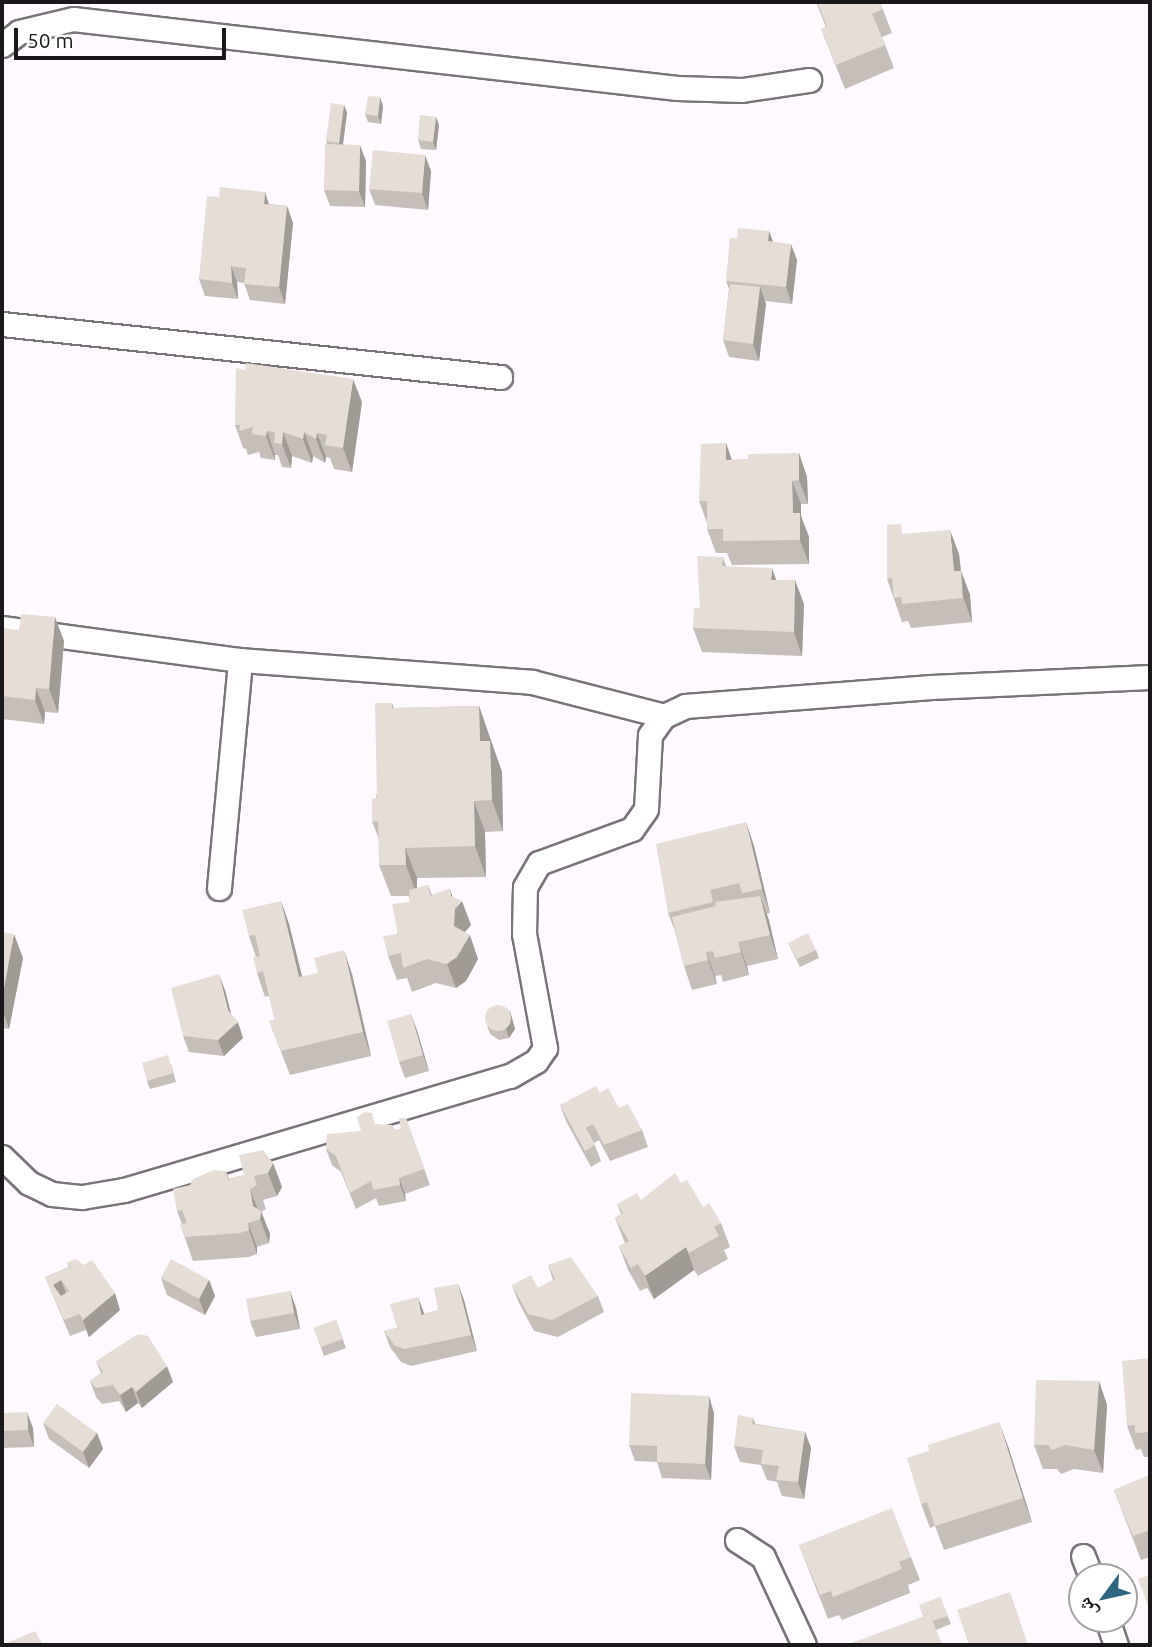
<!DOCTYPE html>
<meta charset="utf-8">
<style>
body{margin:0}
#map{position:relative;width:1152px;height:1647px;overflow:hidden;background:#fef9fe;font-family:Ubuntu,"Noto Naskh Arabic",sans-serif}
div>[style]{position:absolute}
.roads{filter:drop-shadow(2px 0 #7a737a) drop-shadow(-2px 0 #7a737a) drop-shadow(0 2px #7a737a) drop-shadow(0 -2px #7a737a)}
.minor>*{height:23px;margin:-11.5px;padding:0 11.5px;transform-origin:11.5px;border-radius:11.5px;background:#fff}
.wall>*{inset:0;background:#c6beb9}
.shaded-wall>*{inset:0;background:#a19b96}
.building>*{inset:0;background:#e6ddd7}
.round{border-radius:50%}
span{translate:-50% -50%;white-space:nowrap;text-align:center;line-height:1.15;-webkit-text-stroke:7px #fff;paint-order:stroke}
.frame{position:absolute;inset:0;border:4px solid #1a181a;pointer-events:none}
.north{position:absolute;left:1068px;top:1563px;width:70px;height:70px;box-sizing:border-box;background:#fff;border:2px solid #a3a3a3;border-radius:50%;rotate:237deg;font-size:19px;font-weight:700;line-height:28px;text-align:center;color:#1a181a}
.north::after{content:'';display:block;margin:auto;width:24px;height:32px;background:#2c667f;clip-path:polygon(50% 0,100% 100%,50% 72%,0 100%)}
.scale{position:absolute;left:14px;top:28px;width:212px;height:32px;box-sizing:border-box;border:4px solid #1a181a;border-top:0;padding-left:9px;font-size:21px;line-height:24px;white-space:nowrap;color:#1a181a;-webkit-text-stroke:5px #fff;paint-order:stroke}
</style>
<div id="map">
<div class="roads">
<div class="minor">
<div style="left:2px;top:45px;width:21px;rotate:-37deg"></div>
<div style="left:19px;top:32px;width:56px;rotate:-13.5deg"></div>
<div style="left:73px;top:19px;width:608px;rotate:6.52deg"></div>
<div style="left:677px;top:88px;width:65px;rotate:1.8deg"></div>
<div style="left:742px;top:90px;width:68px;rotate:-8.5deg"></div>
<div style="left:2px;top:324px;width:501px;rotate:6.07deg"></div>
<div style="left:2px;top:628px;width:240px;rotate:7.7deg"></div>
<div style="left:240px;top:660px;width:293px;rotate:4.3deg"></div>
<div style="left:532px;top:682px;width:136px;rotate:14.4deg"></div>
<div style="left:219px;top:888px;width:229px;rotate:-84.7deg"></div>
<div style="left:2px;top:1157px;width:37px;rotate:44deg"></div>
<div style="left:29px;top:1183px;width:25px;rotate:26deg"></div>
<div style="left:52px;top:1194px;width:30px;rotate:6deg"></div>
<div style="left:82px;top:1197px;width:43px;rotate:-9.5deg"></div>
<div style="left:124px;top:1190px;width:402px;rotate:-16.5deg"></div>
<div style="left:510px;top:1076px;width:30px;rotate:-30deg"></div>
<div style="left:536px;top:1061px;width:16px;rotate:-55deg"></div>
<div style="left:545px;top:1048px;width:116px;rotate:-100.4deg"></div>
<div style="left:524px;top:934px;width:47px;rotate:-88.8deg"></div>
<div style="left:525px;top:887px;width:28px;rotate:-60deg"></div>
<div style="left:539px;top:863px;width:99px;rotate:-20.1deg"></div>
<div style="left:632px;top:829px;width:24px;rotate:-55deg"></div>
<div style="left:646px;top:809px;width:74px;rotate:-86.9deg"></div>
<div style="left:650px;top:735px;width:24px;rotate:-54deg"></div>
<div style="left:664px;top:716px;width:23px;rotate:-25deg"></div>
<div style="left:685px;top:706px;width:247px;rotate:-4.4deg"></div>
<div style="left:931px;top:687px;width:219px;rotate:-2.6deg"></div>
<div style="left:737px;top:1540px;width:31px;rotate:33deg"></div>
<div style="left:763px;top:1557px;width:97px;rotate:65deg"></div>
<div style="left:1083px;top:1556px;width:22px;rotate:69deg"></div>
<div style="left:1107px;top:1619px;width:28px;rotate:71deg"></div>
</div>
</div>
<div class="wall">
<div style="clip-path:polygon(816px 2px,880px 2px,892px 33px,882px 37px,894px 68px,845px 89px,821px 29px,826px 27px)"></div>
<div style="clip-path:polygon(344px 105px,347px 113px,343px 144px,366px 161px,365px 207px,330px 206px,324px 190px,327px 144px,326px 141px)"></div>
<div style="clip-path:polygon(383px 106px,381px 124px,368px 122px,365px 114px)"></div>
<div style="clip-path:polygon(436px 117px,439px 125px,436px 150px,421px 149px,418px 140px)"></div>
<div style="clip-path:polygon(431px 171px,428px 210px,375px 205px,369px 189px)"></div>
<div style="clip-path:polygon(265px 192px,269px 204px,287px 206px,293px 223px,285px 304px,250px 300px,244px 283px,237px 282px,238px 299px,205px 296px,199px 279px,219px 197px)"></div>
<div style="clip-path:polygon(769px 231px,773px 242px,797px 260px,792px 304px,765px 301px,766px 304px,759px 361px,729px 357px,723px 340px,729px 289px,726px 281px)"></div>
<div style="clip-path:polygon(362px 402px,352px 472px,334px 469px,330px 458px,326px 457px,325px 463px,313px 456px,312px 463px,292px 456px,291px 468px,282px 467px,278px 455px,275px 455px,275px 460px,261px 458px,259px 452px,248px 455px,246px 449px,243px 448px,235px 425px)"></div>
<div style="clip-path:polygon(726px 443px,732px 460px,748px 459px,799px 453px,807px 477px,808px 504px,801px 504px,801px 516px,809px 537px,809px 564px,732px 565px,727px 553px,716px 553px,707px 529px,707px 523px,699px 501px)"></div>
<div style="clip-path:polygon(905px 534px,959px 554px,961px 571px,970px 595px,972px 622px,911px 628px,908px 621px,902px 622px,887px 579px)"></div>
<div style="clip-path:polygon(723px 557px,726px 566px,776px 580px,804px 604px,802px 656px,702px 652px,693px 628px,700px 608px)"></div>
<div style="clip-path:polygon(2px 628px,64px 641px,58px 713px,45px 712px,44px 724px,2px 719px)"></div>
<div style="clip-path:polygon(392px 703px,394px 708px,479px 706px,502px 772px,503px 831px,485px 832px,486px 877px,417px 878px,417px 888px,428px 885px,432px 895px,450px 889px,452px 897px,471px 925px,465px 932px,478px 959px,466px 981px,456px 988px,436px 983px,412px 992px,407px 978px,397px 980px,388px 956px,410px 902px,409px 896px,391px 896px,379px 865px,379px 839px,372px 822px)"></div>
<div style="clip-path:polygon(746px 822px,754px 846px,770px 913px,766px 914px,778px 959px,747px 966px,749px 975px,723px 982px,721px 975px,715px 976px,717px 984px,692px 990px,684px 966px,675px 931px,668px 913px)"></div>
<div style="clip-path:polygon(281px 901px,289px 924px,302px 976px,352px 974px,371px 1056px,290px 1075px,269px 1021px,275px 1020px,269px 996px,265px 997px,257px 973px,256px 957px,249px 936px)"></div>
<div style="clip-path:polygon(2px 932px,23px 958px,9px 1029px,2px 1028px)"></div>
<div style="clip-path:polygon(788px 943px,816px 950px,819px 958px,800px 967px)"></div>
<div style="clip-path:polygon(225px 990px,231px 1014px,243px 1038px,224px 1056px,189px 1052px,183px 1036px)"></div>
<div style="clip-path:polygon(510px 1011px,515px 1029px,509px 1038px,499px 1040px,490px 1034px,487px 1025px)"></div>
<div style="clip-path:polygon(411px 1014px,429px 1071px,405px 1078px,399px 1062px)"></div>
<div style="clip-path:polygon(171px 1064px,176px 1082px,150px 1089px,147px 1081px)"></div>
<div style="clip-path:polygon(600px 1093px,619px 1108px,642px 1130px,648px 1147px,610px 1161px,599px 1140px,594px 1143px,601px 1161px,591px 1167px,566px 1121px,560px 1105px)"></div>
<div style="clip-path:polygon(406px 1118px,430px 1185px,405px 1194px,406px 1201px,379px 1206px,376px 1198px,356px 1209px,341px 1172px,332px 1165px,326px 1149px,376px 1124px,395px 1130px,401px 1129px)"></div>
<div style="clip-path:polygon(273px 1163px,282px 1187px,277px 1196px,263px 1200px,266px 1209px,261px 1212px,270px 1234px,269px 1243px,257px 1247px,257px 1254px,249px 1257px,193px 1261px,180px 1224px,182px 1224px,177px 1211px,190px 1185px,226px 1171px,229px 1179px,244px 1175px)"></div>
<div style="clip-path:polygon(681px 1183px,703px 1207px,721px 1223px,730px 1247px,724px 1250px,728px 1259px,698px 1276px,694px 1270px,654px 1299px,647px 1288px,640px 1291px,628px 1270px,619px 1246px,625px 1243px,615px 1218px,621px 1214px,617px 1204px,641px 1200px)"></div>
<div style="clip-path:polygon(67px 1262px,120px 1310px,89px 1337px,86px 1330px,70px 1336px,45px 1277px,69px 1267px)"></div>
<div style="clip-path:polygon(548px 1265px,598px 1296px,604px 1312px,558px 1337px,534px 1331px,518px 1301px,512px 1285px,538px 1288px,553px 1280px)"></div>
<div style="clip-path:polygon(161px 1278px,209px 1280px,215px 1296px,205px 1315px,167px 1295px)"></div>
<div style="clip-path:polygon(458px 1284px,464px 1300px,477px 1351px,411px 1366px,401px 1362px,390px 1347px,384px 1331px,397px 1328px,424px 1314px,438px 1310px)"></div>
<div style="clip-path:polygon(290px 1291px,296px 1308px,300px 1329px,256px 1337px,250px 1321px)"></div>
<div style="clip-path:polygon(336px 1320px,346px 1348px,324px 1356px,314px 1328px)"></div>
<div style="clip-path:polygon(1150px 1358px,1150px 1457px,1144px 1457px,1141px 1449px,1136px 1450px,1127px 1426px)"></div>
<div style="clip-path:polygon(96px 1361px,173px 1382px,142px 1408px,138px 1403px,126px 1412px,119px 1401px,102px 1404px,96px 1397px,90px 1381px,101px 1373px)"></div>
<div style="clip-path:polygon(1099px 1381px,1107px 1405px,1103px 1473px,1074px 1469px,1061px 1474px,1057px 1469px,1043px 1469px,1034px 1445px)"></div>
<div style="clip-path:polygon(2px 1413px,33px 1428px,34px 1447px,2px 1448px)"></div>
<div style="clip-path:polygon(714px 1413px,711px 1480px,662px 1478px,657px 1462px,635px 1461px,629px 1445px)"></div>
<div style="clip-path:polygon(753px 1418px,756px 1424px,805px 1432px,811px 1448px,804px 1499px,782px 1496px,777px 1482px,767px 1480px,761px 1465px,740px 1462px,734px 1446px)"></div>
<div style="clip-path:polygon(43px 1423px,97px 1433px,103px 1449px,89px 1468px,49px 1439px)"></div>
<div style="clip-path:polygon(1008px 1446px,1032px 1522px,944px 1550px,935px 1526px,930px 1528px,921px 1504px)"></div>
<div style="clip-path:polygon(1150px 1475px,1150px 1557px,1141px 1560px,1114px 1490px)"></div>
<div style="clip-path:polygon(799px 1545px,911px 1557px,920px 1580px,908px 1585px,910px 1593px,842px 1620px,839px 1615px,828px 1619px)"></div>
<div style="clip-path:polygon(940px 1597px,951px 1624px,936px 1630px,923px 1616px)"></div>
</div>
<div class="shaded-wall">
<div style="clip-path:polygon(380px 97px,383px 106px,381px 124px,378px 116px)"></div>
<div style="clip-path:polygon(344px 105px,347px 113px,342px 151px,339px 143px)"></div>
<div style="clip-path:polygon(436px 117px,439px 125px,436px 150px,433px 142px)"></div>
<div style="clip-path:polygon(360px 145px,366px 161px,365px 207px,359px 191px)"></div>
<div style="clip-path:polygon(425px 155px,431px 171px,428px 210px,422px 193px)"></div>
<div style="clip-path:polygon(265px 192px,270px 209px,264px 204px)"></div>
<div style="clip-path:polygon(287px 206px,293px 223px,285px 304px,279px 287px)"></div>
<div style="clip-path:polygon(769px 231px,775px 247px,768px 241px)"></div>
<div style="clip-path:polygon(791px 244px,797px 260px,792px 304px,786px 287px)"></div>
<div style="clip-path:polygon(231px 266px,237px 282px,238px 299px,232px 283px)"></div>
<div style="clip-path:polygon(760px 287px,766px 304px,759px 361px,753px 344px)"></div>
<div style="clip-path:polygon(353px 379px,362px 402px,352px 472px,343px 448px)"></div>
<div style="clip-path:polygon(267px 431px,275px 455px,275px 460px,266px 436px)"></div>
<div style="clip-path:polygon(283px 432px,292px 456px,291px 468px,282px 444px)"></div>
<div style="clip-path:polygon(304px 432px,313px 456px,312px 463px,303px 439px)"></div>
<div style="clip-path:polygon(317px 433px,326px 457px,325px 463px,316px 439px)"></div>
<div style="clip-path:polygon(726px 443px,734px 467px,726px 460px)"></div>
<div style="clip-path:polygon(799px 453px,807px 477px,808px 504px,799px 480px)"></div>
<div style="clip-path:polygon(792px 481px,801px 504px,801px 516px,809px 537px,809px 564px,800px 540px,793px 513px)"></div>
<div style="clip-path:polygon(950px 530px,959px 554px,963px 591px,961px 571px,970px 595px,972px 622px,954px 571px)"></div>
<div style="clip-path:polygon(772px 568px,780px 591px,771px 580px)"></div>
<div style="clip-path:polygon(795px 580px,804px 604px,802px 656px,794px 632px)"></div>
<div style="clip-path:polygon(55px 617px,64px 641px,58px 713px,49px 689px)"></div>
<div style="clip-path:polygon(36px 688px,45px 712px,44px 724px,35px 700px)"></div>
<div style="clip-path:polygon(479px 706px,502px 772px,503px 831px,492px 800px,480px 741px)"></div>
<div style="clip-path:polygon(474px 801px,485px 832px,486px 877px,475px 846px)"></div>
<div style="clip-path:polygon(746px 822px,754px 846px,770px 913px,762px 889px)"></div>
<div style="clip-path:polygon(405px 848px,417px 878px,417px 895px,406px 865px)"></div>
<div style="clip-path:polygon(450px 889px,456px 908px,462px 901px,471px 925px,464px 933px,470px 935px,478px 959px,466px 981px,456px 988px,447px 964px,454px 926px)"></div>
<div style="clip-path:polygon(760px 896px,769px 920px,778px 959px,770px 935px)"></div>
<div style="clip-path:polygon(281px 901px,289px 924px,308px 1001px,299px 977px)"></div>
<div style="clip-path:polygon(14px 934px,23px 958px,9px 1029px,2px 1009px,2px 999px)"></div>
<div style="clip-path:polygon(738px 942px,747px 966px,749px 975px,741px 952px)"></div>
<div style="clip-path:polygon(344px 950px,352px 974px,371px 1056px,363px 1032px)"></div>
<div style="clip-path:polygon(706px 952px,715px 976px,717px 984px,708px 960px)"></div>
<div style="clip-path:polygon(219px 974px,225px 990px,234px 1025px,238px 1022px,243px 1038px,224px 1056px,218px 1040px,228px 1010px)"></div>
<div style="clip-path:polygon(510px 1011px,515px 1029px,509px 1038px,506px 1029px)"></div>
<div style="clip-path:polygon(411px 1014px,417px 1030px,429px 1071px,423px 1055px)"></div>
<div style="clip-path:polygon(273px 1163px,282px 1187px,277px 1196px,268px 1173px)"></div>
<div style="clip-path:polygon(399px 1178px,405px 1194px,406px 1201px,400px 1185px)"></div>
<div style="clip-path:polygon(250px 1189px,259px 1213px,253px 1206px)"></div>
<div style="clip-path:polygon(261px 1211px,270px 1234px,269px 1243px,260px 1219px)"></div>
<div style="clip-path:polygon(248px 1223px,257px 1247px,257px 1254px,249px 1230px)"></div>
<div style="clip-path:polygon(686px 1247px,694px 1270px,654px 1299px,645px 1276px)"></div>
<div style="clip-path:polygon(61px 1280px,67px 1296px,59px 1302px,53px 1285px)"></div>
<div style="clip-path:polygon(209px 1280px,215px 1296px,205px 1315px,199px 1299px)"></div>
<div style="clip-path:polygon(458px 1284px,464px 1300px,477px 1351px,471px 1335px)"></div>
<div style="clip-path:polygon(290px 1291px,296px 1308px,300px 1329px,294px 1313px)"></div>
<div style="clip-path:polygon(115px 1293px,120px 1310px,89px 1337px,83px 1320px)"></div>
<div style="clip-path:polygon(418px 1297px,424px 1313px,427px 1331px,421px 1315px)"></div>
<div style="clip-path:polygon(167px 1366px,173px 1382px,142px 1408px,136px 1392px)"></div>
<div style="clip-path:polygon(1099px 1381px,1107px 1405px,1103px 1473px,1094px 1450px)"></div>
<div style="clip-path:polygon(132px 1387px,138px 1403px,126px 1412px,120px 1395px)"></div>
<div style="clip-path:polygon(709px 1396px,714px 1413px,711px 1480px,705px 1464px)"></div>
<div style="clip-path:polygon(27px 1412px,33px 1428px,34px 1447px,28px 1430px)"></div>
<div style="clip-path:polygon(999px 1422px,1008px 1446px,1032px 1522px,1023px 1498px)"></div>
<div style="clip-path:polygon(805px 1432px,811px 1448px,804px 1499px,798px 1482px)"></div>
<div style="clip-path:polygon(97px 1433px,103px 1449px,89px 1468px,83px 1452px)"></div>
</div>
<div class="building">
<div style="clip-path:polygon(817px 2px,880px 2px,883px 9px,872px 14px,885px 45px,836px 65px,821px 29px,827px 26px)"></div>
<div style="clip-path:polygon(368px 96px,380px 97px,378px 116px,365px 114px)"></div>
<div style="clip-path:polygon(331px 103px,344px 105px,339px 143px,326px 141px)"></div>
<div style="clip-path:polygon(420px 115px,436px 117px,433px 142px,418px 140px)"></div>
<div style="clip-path:polygon(325px 144px,360px 145px,359px 191px,324px 190px)"></div>
<div style="clip-path:polygon(373px 150px,425px 155px,422px 193px,369px 189px)"></div>
<div style="clip-path:polygon(220px 187px,265px 192px,264px 204px,287px 206px,279px 287px,244px 284px,246px 268px,231px 266px,232px 283px,199px 279px,207px 196px,219px 197px)"></div>
<div style="clip-path:polygon(738px 228px,769px 231px,768px 241px,791px 244px,786px 287px,726px 281px,730px 238px,737px 238px)"></div>
<div style="clip-path:polygon(730px 284px,760px 287px,753px 344px,723px 340px)"></div>
<div style="clip-path:polygon(246px 363px,353px 379px,343px 448px,325px 445px,327px 435px,317px 433px,316px 439px,304px 432px,303px 439px,283px 432px,282px 444px,274px 443px,275px 432px,267px 431px,266px 436px,252px 434px,253px 427px,239px 431px,240px 425px,235px 425px,236px 368px,245px 370px)"></div>
<div style="clip-path:polygon(726px 443px,726px 460px,748px 459px,748px 454px,799px 453px,799px 480px,792px 481px,793px 513px,800px 513px,800px 540px,723px 541px,723px 529px,707px 529px,707px 501px,699px 501px,701px 444px)"></div>
<div style="clip-path:polygon(901px 524px,902px 534px,950px 530px,954px 571px,961px 571px,963px 598px,902px 604px,901px 597px,894px 598px,892px 578px,887px 579px,887px 525px)"></div>
<div style="clip-path:polygon(697px 556px,723px 557px,722px 566px,772px 568px,771px 580px,795px 580px,794px 632px,693px 628px,694px 608px,700px 608px)"></div>
<div style="clip-path:polygon(21px 614px,55px 617px,49px 689px,36px 688px,35px 700px,2px 696px,2px 628px,19px 630px)"></div>
<div style="clip-path:polygon(375px 703px,392px 703px,392px 708px,479px 706px,480px 741px,490px 741px,492px 800px,474px 801px,475px 846px,405px 848px,406px 865px,379px 865px,378px 821px,372px 822px,372px 798px,377px 798px)"></div>
<div style="clip-path:polygon(746px 822px,762px 889px,742px 893px,739px 883px,710px 890px,713px 902px,668px 913px,656px 844px)"></div>
<div style="clip-path:polygon(428px 885px,430px 896px,450px 889px,451px 896px,462px 901px,455px 909px,454px 926px,470px 935px,457px 957px,447px 964px,427px 959px,403px 968px,401px 953px,388px 956px,383px 936px,398px 934px,392px 904px,410px 902px,409px 890px)"></div>
<div style="clip-path:polygon(760px 896px,770px 935px,738px 942px,741px 952px,715px 958px,713px 951px,706px 952px,708px 960px,684px 966px,672px 917px,716px 906px,715px 902px)"></div>
<div style="clip-path:polygon(281px 901px,299px 977px,318px 973px,314px 958px,344px 950px,363px 1032px,281px 1051px,269px 1021px,275px 1020px,263px 971px,257px 973px,253px 957px,260px 956px,255px 935px,249px 936px,242px 910px)"></div>
<div style="clip-path:polygon(2px 932px,14px 934px,2px 999px)"></div>
<div style="clip-path:polygon(808px 933px,816px 950px,797px 959px,788px 943px)"></div>
<div style="clip-path:polygon(219px 974px,228px 1010px,238px 1022px,218px 1040px,183px 1036px,171px 988px)"></div>
<div class="round" style="left:485px;top:1005px;width:26px;height:26px"></div>
<div style="clip-path:polygon(411px 1014px,423px 1055px,399px 1062px,387px 1021px)"></div>
<div style="clip-path:polygon(168px 1055px,173px 1073px,147px 1081px,142px 1063px)"></div>
<div style="clip-path:polygon(596px 1086px,600px 1093px,608px 1088px,619px 1108px,628px 1104px,642px 1130px,604px 1145px,593px 1124px,586px 1128px,595px 1145px,585px 1151px,560px 1105px)"></div>
<div style="clip-path:polygon(365px 1112px,372px 1113px,375px 1124px,392px 1125px,395px 1130px,401px 1129px,399px 1118px,406px 1118px,424px 1169px,399px 1178px,400px 1185px,373px 1190px,371px 1181px,350px 1193px,336px 1156px,326px 1149px,327px 1134px,361px 1131px,357px 1117px)"></div>
<div style="clip-path:polygon(263px 1150px,273px 1163px,268px 1173px,254px 1176px,257px 1185px,250px 1189px,253px 1206px,261px 1211px,260px 1219px,248px 1223px,249px 1230px,240px 1233px,185px 1237px,180px 1224px,187px 1223px,182px 1210px,177px 1211px,173px 1189px,190px 1185px,193px 1179px,214px 1170px,226px 1171px,228px 1180px,244px 1175px,239px 1155px)"></div>
<div style="clip-path:polygon(675px 1173px,681px 1183px,687px 1180px,703px 1207px,709px 1203px,721px 1223px,714px 1227px,719px 1236px,689px 1253px,686px 1247px,645px 1276px,638px 1264px,631px 1268px,619px 1246px,629px 1241px,615px 1218px,623px 1213px,617px 1204px,637px 1193px,641px 1200px)"></div>
<div style="clip-path:polygon(571px 1257px,598px 1296px,552px 1320px,528px 1314px,512px 1285px,531px 1275px,538px 1288px,555px 1279px,548px 1265px)"></div>
<div style="clip-path:polygon(evenodd,76px 1259px,84px 1265px,92px 1260px,115px 1293px,83px 1320px,80px 1314px,64px 1320px,45px 1277px,71px 1267px,67px 1262px,76px 1259px,61px 1280px,69px 1291px,61px 1296px,53px 1285px,61px 1280px)"></div>
<div style="clip-path:polygon(171px 1259px,209px 1280px,199px 1299px,161px 1278px)"></div>
<div style="clip-path:polygon(458px 1284px,471px 1335px,405px 1349px,395px 1346px,384px 1331px,397px 1328px,390px 1304px,418px 1297px,421px 1315px,438px 1310px,434px 1288px)"></div>
<div style="clip-path:polygon(290px 1291px,294px 1313px,250px 1321px,246px 1299px)"></div>
<div style="clip-path:polygon(336px 1320px,343px 1339px,321px 1347px,314px 1328px)"></div>
<div style="clip-path:polygon(138px 1334px,148px 1336px,167px 1366px,136px 1392px,132px 1387px,120px 1395px,113px 1385px,96px 1388px,90px 1381px,103px 1372px,96px 1361px)"></div>
<div style="clip-path:polygon(1150px 1358px,1150px 1432px,1135px 1433px,1135px 1425px,1127px 1426px,1122px 1361px)"></div>
<div style="clip-path:polygon(1036px 1380px,1099px 1381px,1094px 1450px,1065px 1445px,1052px 1450px,1048px 1445px,1034px 1445px)"></div>
<div style="clip-path:polygon(631px 1393px,709px 1396px,705px 1464px,657px 1462px,657px 1446px,629px 1445px)"></div>
<div style="clip-path:polygon(57px 1404px,97px 1433px,83px 1452px,43px 1423px)"></div>
<div style="clip-path:polygon(27px 1412px,28px 1430px,2px 1431px,2px 1413px)"></div>
<div style="clip-path:polygon(738px 1415px,753px 1418px,752px 1424px,805px 1432px,798px 1482px,776px 1480px,779px 1466px,761px 1464px,763px 1450px,734px 1446px)"></div>
<div style="clip-path:polygon(999px 1422px,1023px 1498px,935px 1526px,927px 1502px,921px 1504px,907px 1458px,929px 1451px,928px 1445px)"></div>
<div style="clip-path:polygon(1150px 1475px,1150px 1530px,1133px 1536px,1114px 1490px)"></div>
<div style="clip-path:polygon(892px 1508px,911px 1557px,899px 1562px,902px 1569px,833px 1597px,831px 1591px,820px 1595px,799px 1545px)"></div>
<div style="clip-path:polygon(1150px 1575px,1150px 1611px,1138px 1579px)"></div>
<div style="clip-path:polygon(1010px 1592px,1028px 1645px,969px 1645px,957px 1610px)"></div>
<div style="clip-path:polygon(940px 1597px,948px 1616px,933px 1621px,930px 1614px,923px 1616px,919px 1605px)"></div>
<div style="clip-path:polygon(930px 1614px,942px 1645px,846px 1645px)"></div>
<div style="clip-path:polygon(35px 1631px,43px 1645px,2px 1645px)"></div>
</div>
<div class="frame"></div>
<div class="north">ش</div>
<div class="scale">50 m</div>
</div>
